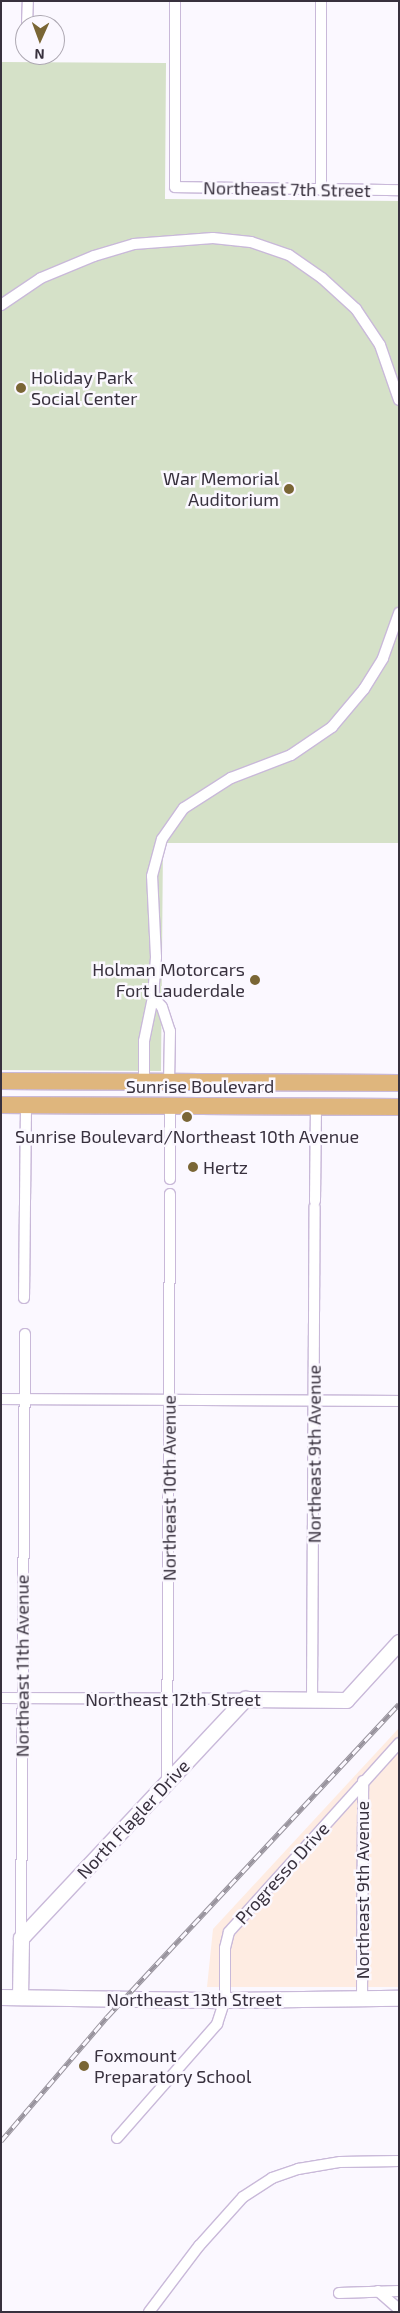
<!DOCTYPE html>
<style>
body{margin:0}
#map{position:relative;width:400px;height:2313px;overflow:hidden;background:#fbf8ff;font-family:"Exo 2",sans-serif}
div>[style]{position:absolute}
.commercial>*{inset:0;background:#feece2}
.green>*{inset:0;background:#d5e1c8}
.roads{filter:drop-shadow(1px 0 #c9b9d9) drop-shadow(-1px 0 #c9b9d9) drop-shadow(0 1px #c9b9d9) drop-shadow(0 -1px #c9b9d9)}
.street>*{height:10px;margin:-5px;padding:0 5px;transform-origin:5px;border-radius:5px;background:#fff}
.secondary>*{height:15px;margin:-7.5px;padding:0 7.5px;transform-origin:7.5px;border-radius:7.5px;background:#fff}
.primary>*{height:16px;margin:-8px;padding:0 8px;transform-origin:8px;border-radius:8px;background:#dfb67d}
.rail>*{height:5px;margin-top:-2.5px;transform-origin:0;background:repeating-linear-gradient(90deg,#fbf8ff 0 9px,#98939d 0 18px);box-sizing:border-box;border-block:1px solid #98939d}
.dots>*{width:14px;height:14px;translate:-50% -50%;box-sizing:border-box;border:2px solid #fbf8ff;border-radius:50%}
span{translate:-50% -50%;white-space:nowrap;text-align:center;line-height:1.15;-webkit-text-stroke:5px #fbf8ff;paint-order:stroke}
.street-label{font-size:18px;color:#38313e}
.poi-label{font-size:18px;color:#38313e}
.left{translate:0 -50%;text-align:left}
.right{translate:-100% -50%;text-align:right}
.frame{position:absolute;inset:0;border:2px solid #38313e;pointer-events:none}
.north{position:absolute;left:15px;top:15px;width:50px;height:50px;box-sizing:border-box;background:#fbf8ff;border:1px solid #ada8b2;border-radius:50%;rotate:182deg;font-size:14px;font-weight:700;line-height:20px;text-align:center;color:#38313e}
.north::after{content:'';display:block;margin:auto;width:18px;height:22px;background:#7a6635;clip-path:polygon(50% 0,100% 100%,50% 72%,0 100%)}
</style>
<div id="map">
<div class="commercial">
<div style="clip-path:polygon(399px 1728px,399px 1987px,207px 1987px,213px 1929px)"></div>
</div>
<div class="green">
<div style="clip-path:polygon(1px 62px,166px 63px,165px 199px,399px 201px,399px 843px,163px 843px,161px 1071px,1px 1070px)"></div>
</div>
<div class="roads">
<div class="street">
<div style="left:175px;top:1px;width:186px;rotate:90deg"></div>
<div style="left:175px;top:187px;width:224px;rotate:0.8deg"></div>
<div style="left:321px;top:1px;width:189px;rotate:90deg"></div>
<div style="left:27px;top:25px;width:24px;rotate:-88deg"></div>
<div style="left:1px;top:305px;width:48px;rotate:-34deg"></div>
<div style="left:41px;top:278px;width:57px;rotate:-22.5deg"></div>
<div style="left:94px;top:256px;width:42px;rotate:-16.7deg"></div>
<div style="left:134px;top:244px;width:79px;rotate:-4.3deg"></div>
<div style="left:213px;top:238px;width:38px;rotate:6deg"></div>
<div style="left:251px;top:242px;width:40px;rotate:18.9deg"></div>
<div style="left:289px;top:255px;width:40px;rotate:34.9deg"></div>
<div style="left:322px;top:278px;width:46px;rotate:42.4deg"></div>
<div style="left:356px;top:309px;width:43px;rotate:56.3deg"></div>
<div style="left:380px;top:345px;width:58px;rotate:70.9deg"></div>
<div style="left:153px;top:997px;width:13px;rotate:48deg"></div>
<div style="left:162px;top:1007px;width:25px;rotate:72deg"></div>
<div style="left:170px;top:1031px;width:51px;rotate:91.1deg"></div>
<div style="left:144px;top:1082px;width:41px;rotate:-90deg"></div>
<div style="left:144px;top:1041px;width:45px;rotate:-78.4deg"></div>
<div style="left:153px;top:997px;width:40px;rotate:-85.7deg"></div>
<div style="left:156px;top:957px;width:81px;rotate:-92.8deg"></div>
<div style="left:152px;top:876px;width:38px;rotate:-75deg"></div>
<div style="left:162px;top:839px;width:38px;rotate:-55deg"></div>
<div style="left:184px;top:808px;width:56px;rotate:-32.6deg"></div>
<div style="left:231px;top:778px;width:64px;rotate:-21deg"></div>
<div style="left:291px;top:755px;width:50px;rotate:-34.3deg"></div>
<div style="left:332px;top:727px;width:50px;rotate:-49.9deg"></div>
<div style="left:364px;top:689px;width:36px;rotate:-58deg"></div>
<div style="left:383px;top:658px;width:48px;rotate:-70.4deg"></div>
<div style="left:170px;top:1106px;width:73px;rotate:90deg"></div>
<div style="left:315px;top:1201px;width:95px;rotate:-89.4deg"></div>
<div style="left:24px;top:1298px;width:193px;rotate:-89.4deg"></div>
<div style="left:1px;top:1399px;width:398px;rotate:0.3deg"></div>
<div style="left:1px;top:1698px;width:244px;rotate:0.2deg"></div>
<div style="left:312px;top:1700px;width:493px;rotate:-89.7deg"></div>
<div style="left:167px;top:1782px;width:588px;rotate:-89.71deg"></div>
<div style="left:21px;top:1938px;width:604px;rotate:-89.62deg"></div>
<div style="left:362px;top:2000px;width:219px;rotate:-89.7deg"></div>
<div style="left:117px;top:2138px;width:152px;rotate:-48.7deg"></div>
<div style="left:217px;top:2024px;width:25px;rotate:-72deg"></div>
<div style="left:225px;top:2000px;width:52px;rotate:-90deg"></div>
<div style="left:225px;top:1948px;width:16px;rotate:-76deg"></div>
<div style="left:229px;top:1932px;width:254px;rotate:-48deg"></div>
<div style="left:378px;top:2291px;width:28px;rotate:41deg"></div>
<div style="left:339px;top:2293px;width:60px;rotate:-1.9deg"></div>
<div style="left:149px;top:2312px;width:83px;rotate:-52.9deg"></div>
<div style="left:199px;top:2246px;width:66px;rotate:-48.1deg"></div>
<div style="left:243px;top:2197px;width:35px;rotate:-33deg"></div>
<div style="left:272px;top:2178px;width:28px;rotate:-19deg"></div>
<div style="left:298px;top:2169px;width:43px;rotate:-9.5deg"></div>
<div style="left:340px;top:2162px;width:59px;rotate:-1deg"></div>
</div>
<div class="secondary">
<div style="left:1px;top:1997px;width:224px;rotate:0.8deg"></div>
<div style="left:225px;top:2000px;width:174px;rotate:-0.7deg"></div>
<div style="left:20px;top:1997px;width:59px;rotate:-89deg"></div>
<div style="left:21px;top:1938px;width:328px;rotate:-46.9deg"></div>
<div style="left:245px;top:1699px;width:101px;rotate:0.6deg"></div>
<div style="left:346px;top:1700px;width:79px;rotate:-47.6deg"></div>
</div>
<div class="primary">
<div style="left:1px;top:1081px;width:398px;rotate:0.3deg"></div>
<div style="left:1px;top:1105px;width:398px;rotate:0.3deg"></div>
</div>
</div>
<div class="rail">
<div style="left:1px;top:2141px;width:163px;rotate:-49.5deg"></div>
<div style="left:107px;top:2017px;width:428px;rotate:-47deg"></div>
</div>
<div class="dots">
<div style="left:21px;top:388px;background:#7a6635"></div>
<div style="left:289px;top:489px;background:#7a6635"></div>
<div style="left:255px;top:980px;background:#7a6635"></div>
<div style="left:187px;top:1117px;background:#7a6635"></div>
<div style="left:193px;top:1167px;background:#7a6635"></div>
<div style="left:84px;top:2066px;background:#7a6635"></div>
</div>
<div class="street-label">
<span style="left:287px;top:189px;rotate:1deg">Northeast 7th Street</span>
<span style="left:200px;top:1086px">Sunrise Boulevard</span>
<span style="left:314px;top:1454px;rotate:-90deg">Northeast 9th Avenue</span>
<span style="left:169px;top:1488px;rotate:-90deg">Northeast 10th Avenue</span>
<span style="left:22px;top:1666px;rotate:-90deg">Northeast 11th Avenue</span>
<span style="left:173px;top:1699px">Northeast 12th Street</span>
<span style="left:133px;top:1819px;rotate:-47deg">North Flagler Drive</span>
<span style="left:282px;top:1873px;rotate:-48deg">Progresso Drive</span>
<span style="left:362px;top:1890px;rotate:-90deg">Northeast 9th Avenue</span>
<span style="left:194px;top:1999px">Northeast 13th Street</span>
</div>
<div class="poi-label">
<span class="left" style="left:31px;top:388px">Holiday Park<br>Social Center</span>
<span class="right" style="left:279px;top:489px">War Memorial<br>Auditorium</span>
<span class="right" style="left:245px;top:980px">Holman Motorcars<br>Fort Lauderdale</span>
<span style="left:187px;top:1136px">Sunrise Boulevard/Northeast 10th Avenue</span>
<span class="left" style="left:203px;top:1167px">Hertz</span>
<span class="left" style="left:94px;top:2066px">Foxmount<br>Preparatory School</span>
</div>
<div class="frame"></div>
<div class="north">N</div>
</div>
